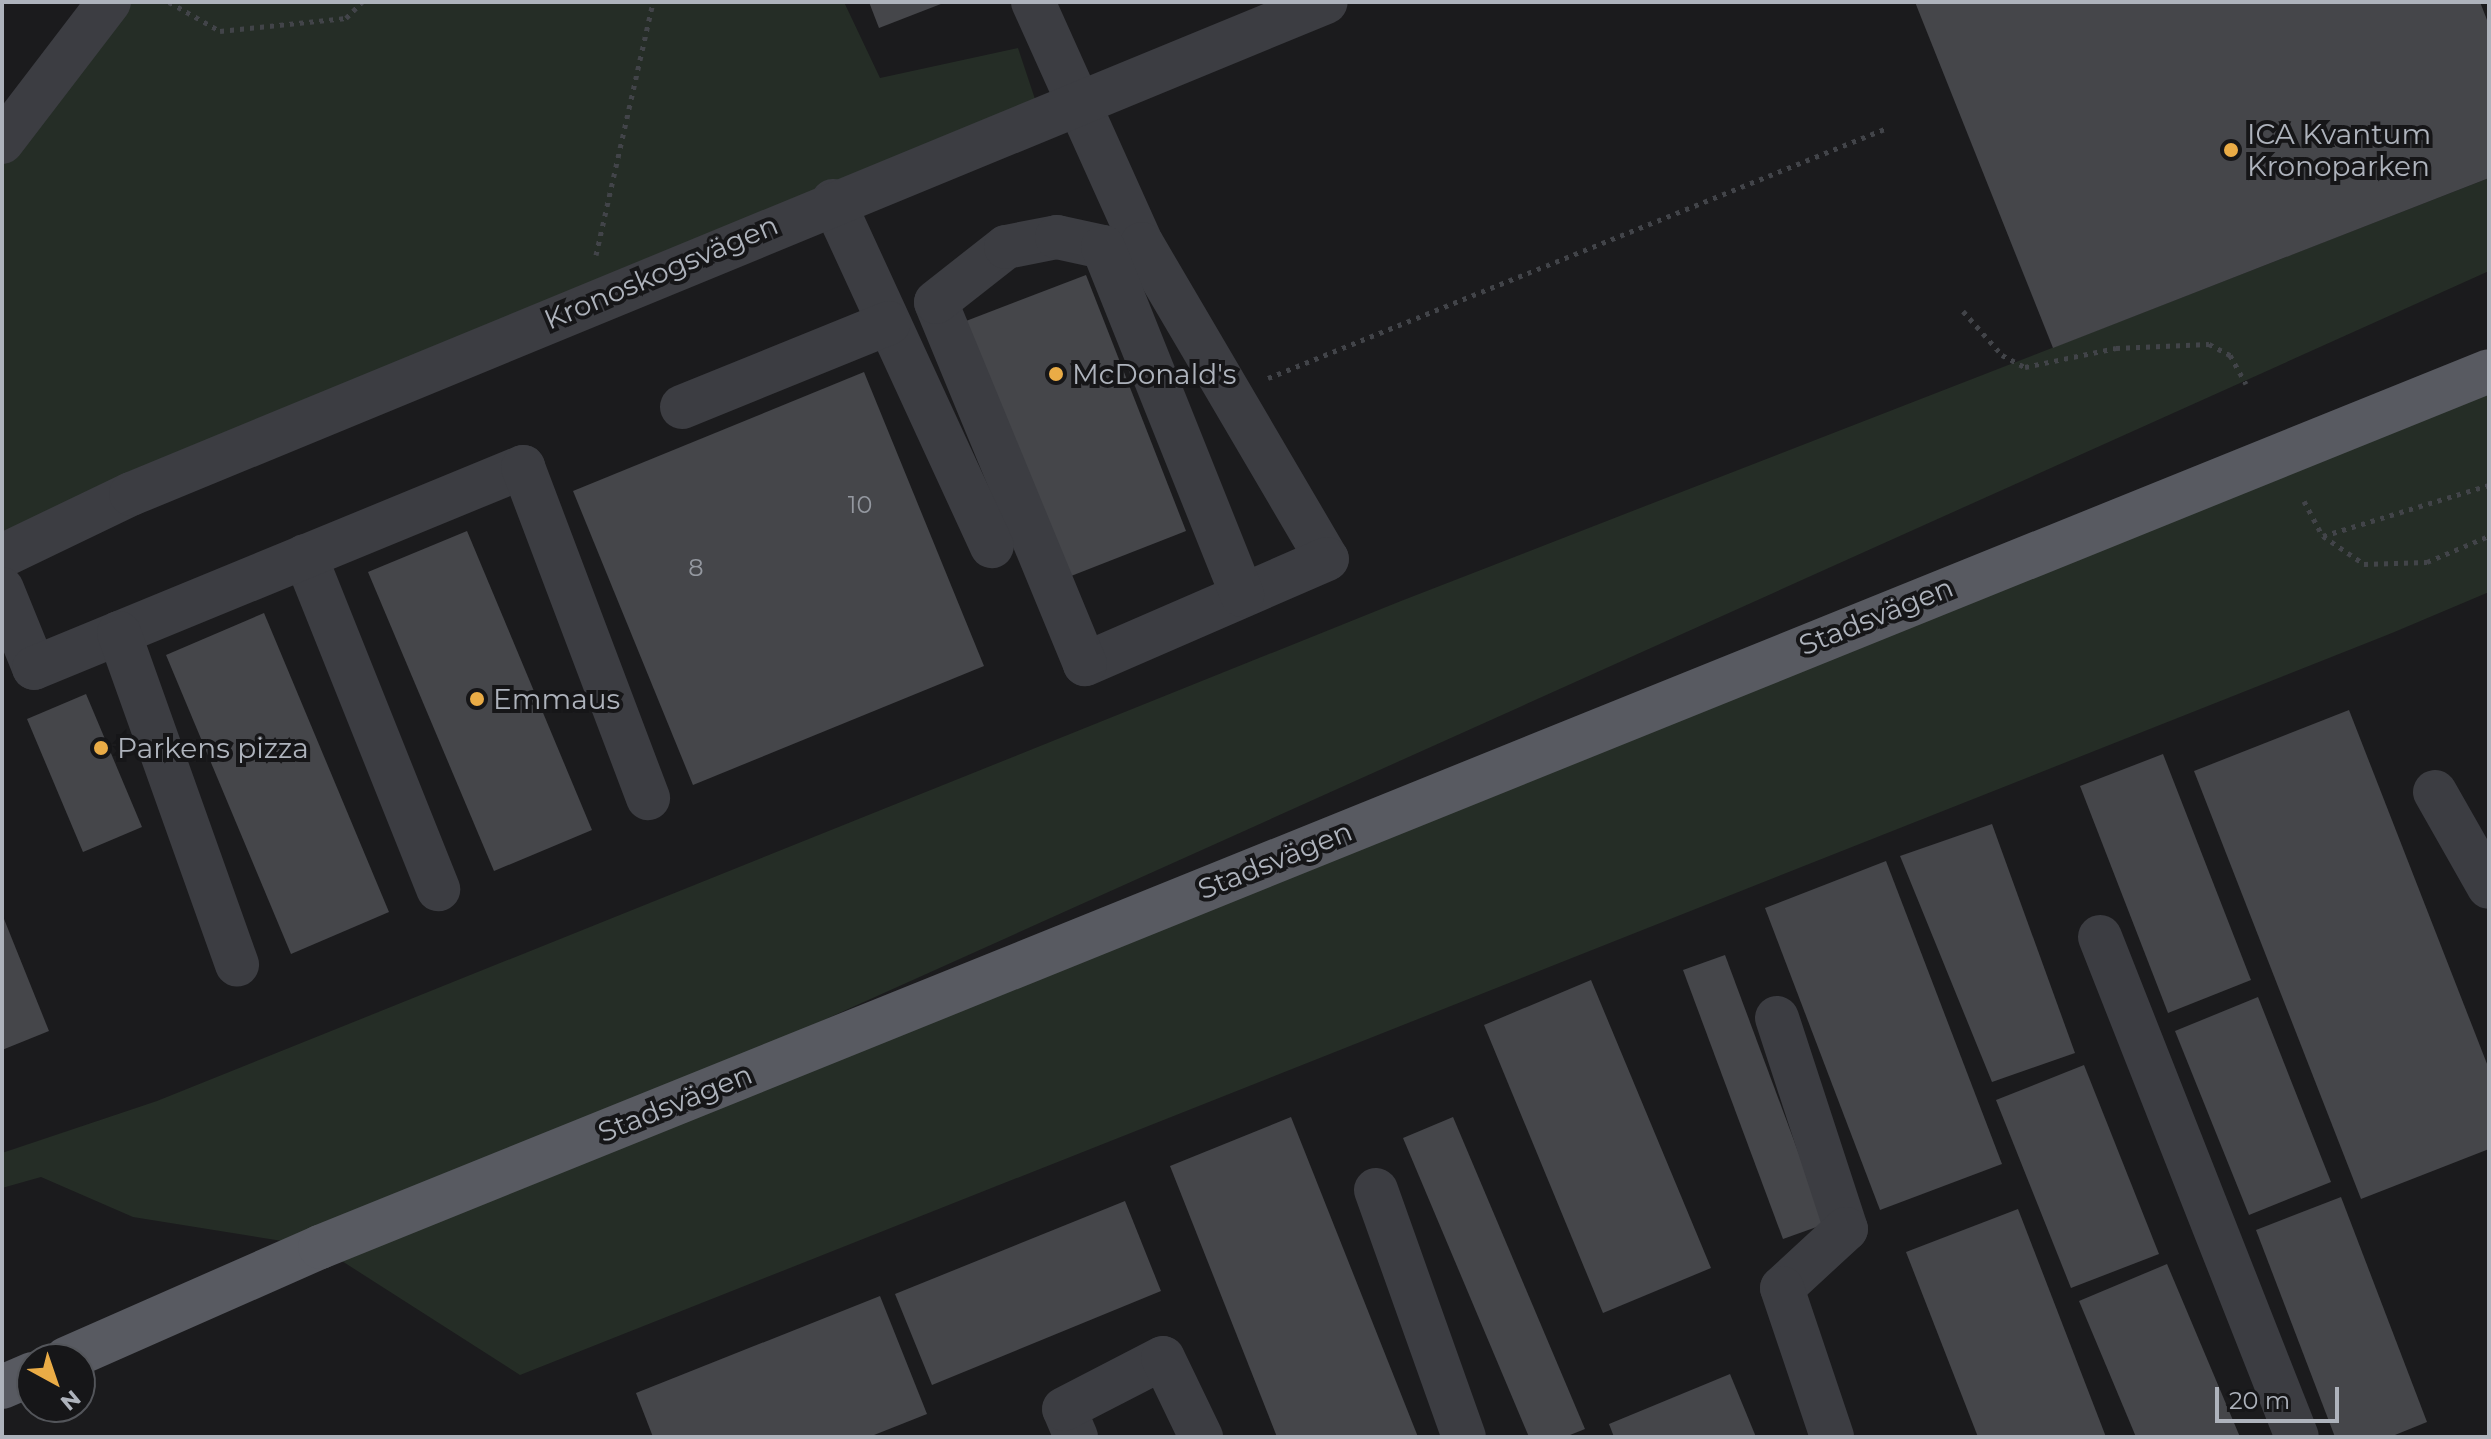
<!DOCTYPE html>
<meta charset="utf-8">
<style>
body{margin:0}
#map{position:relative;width:2491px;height:1439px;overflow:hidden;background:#1b1b1d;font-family:Montserrat,sans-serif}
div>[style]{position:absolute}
.green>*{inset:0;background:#252d26}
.building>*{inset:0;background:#45464a}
.path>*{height:5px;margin-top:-2.5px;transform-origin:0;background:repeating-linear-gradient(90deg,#424449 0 4px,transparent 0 10px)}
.minor>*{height:44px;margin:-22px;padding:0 22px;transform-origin:22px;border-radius:22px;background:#3c3d42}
.major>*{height:44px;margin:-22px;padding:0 22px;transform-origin:22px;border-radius:22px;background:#585a61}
.dots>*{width:22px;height:22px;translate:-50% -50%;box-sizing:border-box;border:4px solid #161618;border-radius:50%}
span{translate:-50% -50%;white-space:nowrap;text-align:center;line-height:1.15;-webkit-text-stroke:8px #161618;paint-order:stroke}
.number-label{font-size:24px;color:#9498a0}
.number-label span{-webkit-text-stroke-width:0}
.poi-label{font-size:28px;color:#aeb3bc}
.left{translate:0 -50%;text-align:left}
.street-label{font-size:28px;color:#aeb3bc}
.frame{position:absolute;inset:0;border:4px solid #aeb3bc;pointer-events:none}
.north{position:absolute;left:16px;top:1343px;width:80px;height:80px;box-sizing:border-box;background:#161618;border:2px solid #53555a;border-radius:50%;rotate:140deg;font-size:22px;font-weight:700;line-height:32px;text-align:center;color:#aeb3bc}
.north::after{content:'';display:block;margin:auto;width:28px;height:36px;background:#eaac46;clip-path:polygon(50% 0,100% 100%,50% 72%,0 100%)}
.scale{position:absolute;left:2215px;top:1387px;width:124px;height:36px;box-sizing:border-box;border:4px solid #aeb3bc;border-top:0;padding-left:10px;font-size:24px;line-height:28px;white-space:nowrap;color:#aeb3bc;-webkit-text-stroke:6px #161618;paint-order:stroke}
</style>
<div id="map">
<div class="green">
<div style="clip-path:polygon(117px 2px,844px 2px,880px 78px,1018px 48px,1041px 117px,2px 556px,2px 151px)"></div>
<div style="clip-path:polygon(2489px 178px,2489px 271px,348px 1234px,2489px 371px,2489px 592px,2392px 633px,520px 1375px,320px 1247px,133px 1217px,41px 1177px,2px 1188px,2px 1153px,157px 1101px,1401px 601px)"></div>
</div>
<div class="building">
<div style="clip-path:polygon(869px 2px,946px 2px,879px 28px)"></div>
<div style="clip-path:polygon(1915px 2px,2480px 2px,2489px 25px,2489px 178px,2053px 348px)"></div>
<div style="clip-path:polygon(1086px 275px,1186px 531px,1066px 578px,966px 321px)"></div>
<div style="clip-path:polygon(864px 372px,984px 666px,693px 785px,573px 491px)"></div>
<div style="clip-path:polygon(467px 531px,592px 830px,494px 871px,368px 572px)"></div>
<div style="clip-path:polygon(264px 613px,389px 912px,291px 954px,166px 655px)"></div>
<div style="clip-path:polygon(86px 694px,142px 827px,83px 852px,27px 719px)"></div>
<div style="clip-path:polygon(2349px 710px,2489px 1069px,2489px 1149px,2361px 1199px,2194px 771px)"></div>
<div style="clip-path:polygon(2163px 754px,2251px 980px,2168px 1013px,2080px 786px)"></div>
<div style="clip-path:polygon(1992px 824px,2075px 1053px,1992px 1082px,1900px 856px)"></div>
<div style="clip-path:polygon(1886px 861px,2002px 1164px,1880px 1210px,1765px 908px)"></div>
<div style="clip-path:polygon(2px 914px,49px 1031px,2px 1050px)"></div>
<div style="clip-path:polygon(1725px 955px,1825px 1224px,1783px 1239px,1683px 970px)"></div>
<div style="clip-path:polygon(1591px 980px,1711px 1268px,1603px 1313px,1484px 1025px)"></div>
<div style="clip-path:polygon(2258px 997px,2331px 1182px,2249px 1215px,2175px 1031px)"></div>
<div style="clip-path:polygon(2084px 1065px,2159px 1254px,2071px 1288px,1996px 1100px)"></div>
<div style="clip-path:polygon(1291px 1117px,1418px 1437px,1277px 1437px,1170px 1166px)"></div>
<div style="clip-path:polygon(1453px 1117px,1585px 1429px,1565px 1437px,1529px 1437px,1403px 1138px)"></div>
<div style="clip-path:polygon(2341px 1197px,2427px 1422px,2390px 1437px,2335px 1437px,2256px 1230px)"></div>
<div style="clip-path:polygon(1125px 1201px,1161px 1291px,932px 1385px,895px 1294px)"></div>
<div style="clip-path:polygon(2018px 1209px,2106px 1437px,1978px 1437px,1906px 1252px)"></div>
<div style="clip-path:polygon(2167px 1264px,2240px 1437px,2136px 1437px,2079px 1301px)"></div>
<div style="clip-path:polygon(880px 1296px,927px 1414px,869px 1437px,653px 1437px,636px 1393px)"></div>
<div style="clip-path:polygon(1730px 1374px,1756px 1437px,1614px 1437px,1609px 1424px)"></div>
</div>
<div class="path">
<div style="left:169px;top:2px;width:59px;rotate:29.6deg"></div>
<div style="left:220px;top:31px;width:127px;rotate:-5.9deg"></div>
<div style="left:346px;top:18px;width:23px;rotate:-45deg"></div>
<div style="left:596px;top:255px;width:259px;rotate:-77.3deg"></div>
<div style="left:1963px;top:311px;width:59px;rotate:48.4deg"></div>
<div style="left:2002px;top:355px;width:26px;rotate:28deg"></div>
<div style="left:2025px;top:367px;width:93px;rotate:-11.8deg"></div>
<div style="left:2116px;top:348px;width:93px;rotate:-2.5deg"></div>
<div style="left:2209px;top:344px;width:24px;rotate:28deg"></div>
<div style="left:2230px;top:355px;width:33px;rotate:61deg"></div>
<div style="left:1268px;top:378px;width:668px;rotate:-21.99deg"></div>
<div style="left:2304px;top:501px;width:40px;rotate:62deg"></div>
<div style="left:2323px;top:536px;width:50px;rotate:34.3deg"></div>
<div style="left:2364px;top:564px;width:63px;rotate:-1.8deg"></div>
<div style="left:2427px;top:562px;width:67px;rotate:-22.8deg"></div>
<div style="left:2323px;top:536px;width:174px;rotate:-17.1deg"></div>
</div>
<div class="minor">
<div style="left:1033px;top:2px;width:265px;rotate:65.8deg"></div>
<div style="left:1142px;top:244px;width:365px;rotate:59.6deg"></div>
<div style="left:1327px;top:559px;width:264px;rotate:156.5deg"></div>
<div style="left:1085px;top:664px;width:391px;rotate:-112.4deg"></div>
<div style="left:936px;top:302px;width:89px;rotate:-38.2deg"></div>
<div style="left:1006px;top:247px;width:52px;rotate:-11.1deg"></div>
<div style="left:1057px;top:237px;width:47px;rotate:12.3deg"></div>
<div style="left:1103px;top:247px;width:375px;rotate:68.2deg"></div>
<div style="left:2px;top:142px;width:176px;rotate:-52.6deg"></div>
<div style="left:833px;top:201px;width:380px;rotate:65.3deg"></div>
<div style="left:682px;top:407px;width:223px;rotate:-22.1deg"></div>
<div style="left:2px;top:556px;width:143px;rotate:-25.7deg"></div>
<div style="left:131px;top:494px;width:1292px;rotate:-22.38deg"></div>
<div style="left:305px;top:556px;width:359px;rotate:68.2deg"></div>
<div style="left:2px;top:589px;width:85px;rotate:67.9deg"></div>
<div style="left:34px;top:668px;width:529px;rotate:-22.34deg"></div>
<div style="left:523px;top:467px;width:354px;rotate:69.3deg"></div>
<div style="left:119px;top:633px;width:352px;rotate:70.4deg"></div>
<div style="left:2435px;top:792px;width:109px;rotate:60.4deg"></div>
<div style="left:2100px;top:937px;width:537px;rotate:68.5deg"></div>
<div style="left:1777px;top:1018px;width:222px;rotate:71.9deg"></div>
<div style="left:1846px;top:1229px;width:87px;rotate:137.3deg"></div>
<div style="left:1782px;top:1288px;width:157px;rotate:71.4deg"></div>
<div style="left:1376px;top:1190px;width:262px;rotate:70.4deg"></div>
<div style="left:1076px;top:1437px;width:30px;rotate:-113deg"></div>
<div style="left:1064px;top:1409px;width:111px;rotate:-27.3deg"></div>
<div style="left:1163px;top:1358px;width:88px;rotate:64.3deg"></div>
</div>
<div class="major">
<div style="left:66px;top:1359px;width:278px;rotate:-23.8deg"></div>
<div style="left:320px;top:1247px;width:2339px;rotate:-21.99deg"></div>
<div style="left:2px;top:1387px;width:33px;rotate:-23deg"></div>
</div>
<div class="dots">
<div style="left:2231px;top:150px;background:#eaac46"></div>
<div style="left:1056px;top:374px;background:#eaac46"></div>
<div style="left:477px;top:699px;background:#eaac46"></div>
<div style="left:101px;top:748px;background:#eaac46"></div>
</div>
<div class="number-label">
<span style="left:860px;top:505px">10</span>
<span style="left:696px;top:568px">8</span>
</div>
<div class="poi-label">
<span class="left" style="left:2247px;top:150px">ICA Kvantum<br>Kronoparken</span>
<span class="left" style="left:1072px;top:374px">McDonald's</span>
<span class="left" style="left:493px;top:699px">Emmaus</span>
<span class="left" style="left:117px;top:748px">Parkens pizza</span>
</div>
<div class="street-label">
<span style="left:661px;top:272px;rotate:-23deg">Kronoskogsvägen</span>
<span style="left:1876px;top:616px;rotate:-22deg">Stadsvägen</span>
<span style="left:1275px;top:860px;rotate:-22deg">Stadsvägen</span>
<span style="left:675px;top:1103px;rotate:-22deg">Stadsvägen</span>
</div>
<div class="frame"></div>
<div class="north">N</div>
<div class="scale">20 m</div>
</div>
